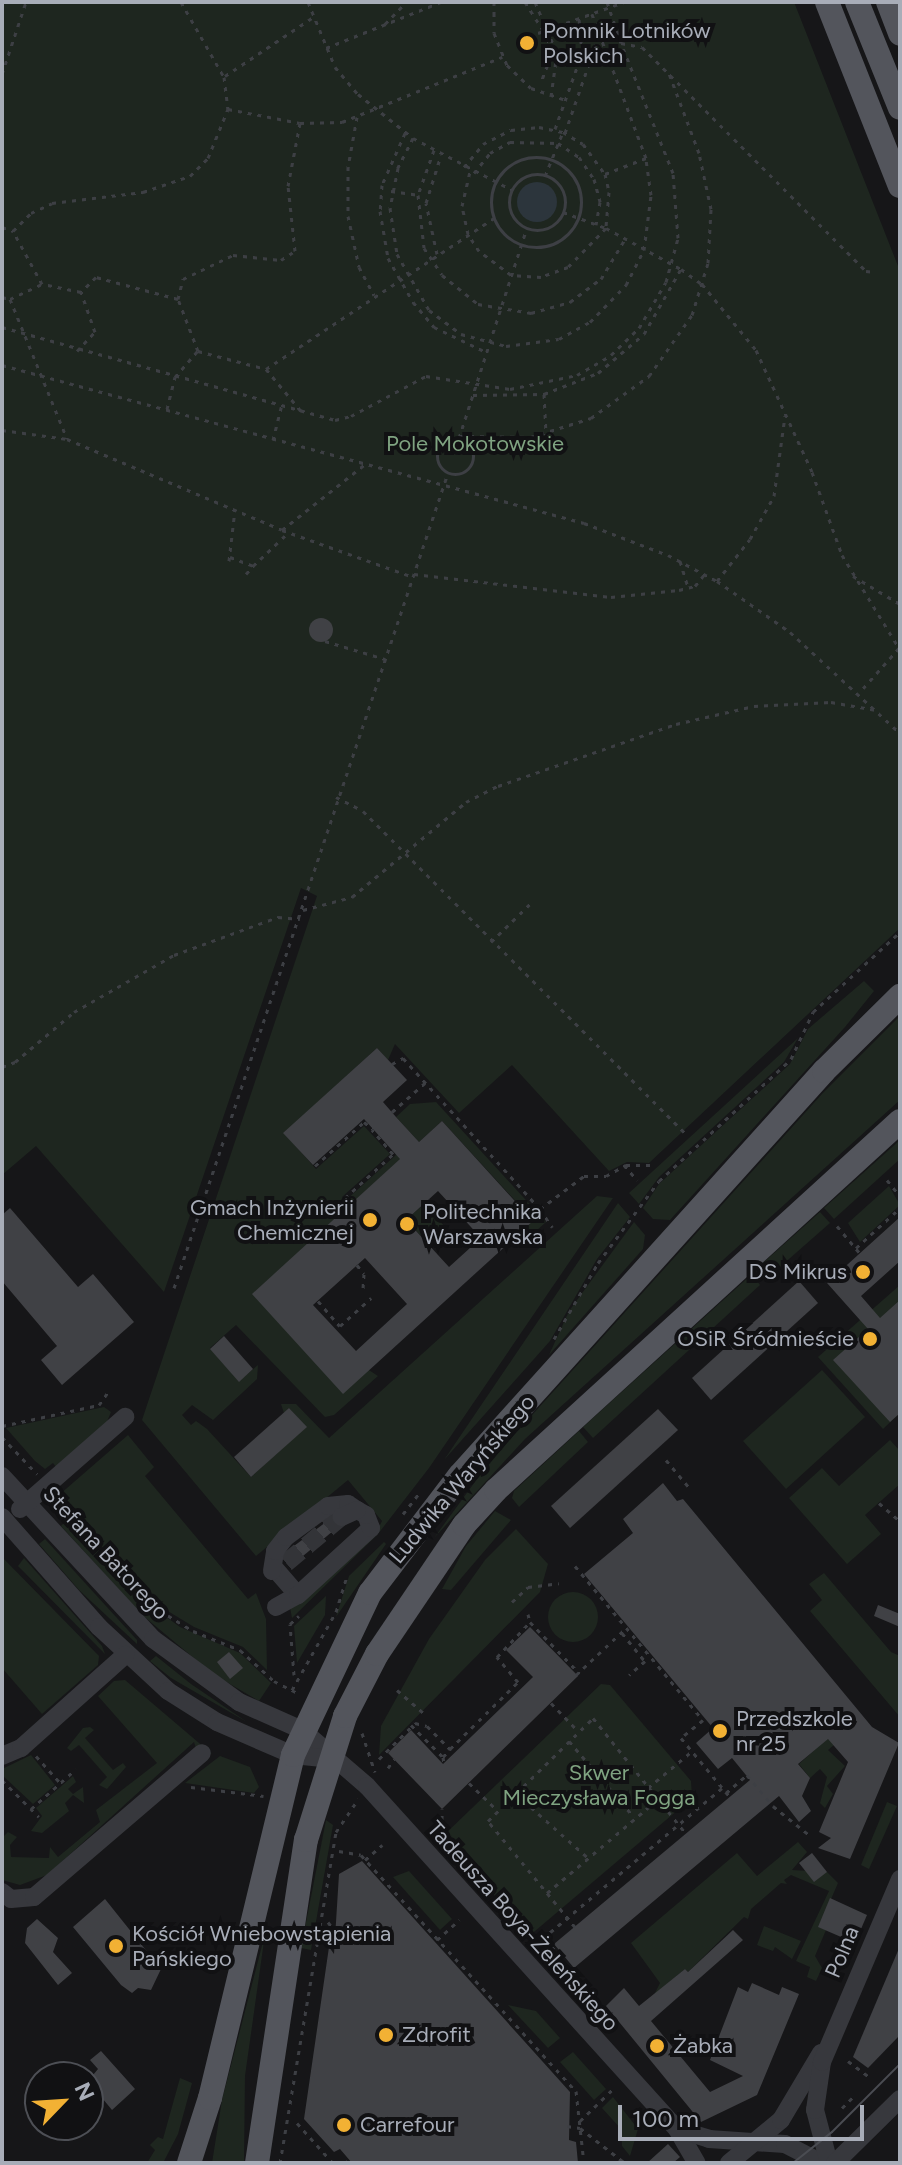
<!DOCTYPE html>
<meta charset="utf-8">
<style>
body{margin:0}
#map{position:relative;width:902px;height:2165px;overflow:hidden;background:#161618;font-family:Figtree,sans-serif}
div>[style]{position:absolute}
.green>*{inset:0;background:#1e261f}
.round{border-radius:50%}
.water>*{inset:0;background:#2c353c}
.building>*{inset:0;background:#404145}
.minor-tunnel>*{height:18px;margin-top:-9px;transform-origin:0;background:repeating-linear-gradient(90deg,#333438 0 18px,transparent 0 27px)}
.path>*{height:3px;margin-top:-1.5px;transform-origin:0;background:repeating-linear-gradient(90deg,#3d3f44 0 4px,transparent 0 10px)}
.path>.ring{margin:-1.5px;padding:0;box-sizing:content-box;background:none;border:3px solid #3d3f44;border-radius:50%}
.minor>*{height:18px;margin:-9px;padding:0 9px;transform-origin:9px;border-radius:9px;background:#37383d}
.major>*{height:24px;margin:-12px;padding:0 12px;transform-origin:12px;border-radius:12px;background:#53555c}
.tram>*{height:2px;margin:-1px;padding:0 1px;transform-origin:1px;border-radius:1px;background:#4a4c52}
.dots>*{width:22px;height:22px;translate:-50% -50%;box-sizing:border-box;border:4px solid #111113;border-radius:50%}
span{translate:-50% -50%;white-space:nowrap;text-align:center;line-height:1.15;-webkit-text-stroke:8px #111113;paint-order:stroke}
.poi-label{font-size:22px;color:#a8adb8}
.left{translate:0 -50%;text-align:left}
.right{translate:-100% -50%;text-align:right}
.park-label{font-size:22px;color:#7fa381}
.street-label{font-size:22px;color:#a8adb8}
.frame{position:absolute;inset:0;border:4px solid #a8adb8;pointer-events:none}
.north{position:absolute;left:24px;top:2061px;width:80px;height:80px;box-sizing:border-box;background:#111113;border:2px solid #4d4f55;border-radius:50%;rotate:65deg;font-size:22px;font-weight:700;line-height:32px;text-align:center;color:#a8adb8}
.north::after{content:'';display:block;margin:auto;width:28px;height:36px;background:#f2b134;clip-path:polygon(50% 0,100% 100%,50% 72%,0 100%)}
.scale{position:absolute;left:618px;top:2105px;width:246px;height:36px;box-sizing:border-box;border:4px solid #a8adb8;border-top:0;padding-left:10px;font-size:24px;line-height:28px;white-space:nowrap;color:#a8adb8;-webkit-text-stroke:6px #111113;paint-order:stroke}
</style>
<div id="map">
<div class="green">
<div style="clip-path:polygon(2px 2px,794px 2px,900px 271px,900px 928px,649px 1163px,627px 1162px,609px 1171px,512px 1065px,459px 1113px,395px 1044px,388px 1060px,377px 1048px,284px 1133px,316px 1169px,364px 1126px,390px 1154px,342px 1197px,345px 1201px,397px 1154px,407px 1153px,253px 1294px,378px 1376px,334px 1415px,325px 1417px,236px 1325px,210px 1348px,239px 1381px,258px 1365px,257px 1379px,213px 1420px,192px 1405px,182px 1415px,191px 1425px,196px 1421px,207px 1429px,251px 1477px,306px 1427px,289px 1408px,284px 1413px,281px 1404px,296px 1404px,329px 1438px,597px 1196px,613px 1198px,429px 1468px,378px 1534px,292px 1618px,290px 1607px,375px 1535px,382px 1521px,348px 1480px,256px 1556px,142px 1420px,317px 896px,301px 888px,164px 1292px,36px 1146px,2px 1175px)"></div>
<div style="clip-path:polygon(864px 981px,874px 991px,845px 1027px,670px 1220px,653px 1219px,643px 1208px,659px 1184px,790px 1064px,808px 1029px)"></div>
<div style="clip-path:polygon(900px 1016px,900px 1100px,525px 1439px,434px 1538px,488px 1464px,822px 1094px)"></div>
<div style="clip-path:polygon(798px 1038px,784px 1062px,659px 1177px,639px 1204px,629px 1193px)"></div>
<div style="clip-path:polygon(436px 1102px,546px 1222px,534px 1233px,523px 1231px,533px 1220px,442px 1121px,419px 1142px,396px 1117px,410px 1104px)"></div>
<div style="clip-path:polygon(900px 1140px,900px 1159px,834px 1219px,824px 1208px)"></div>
<div style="clip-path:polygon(889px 1186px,900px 1205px,860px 1242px,848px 1223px)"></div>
<div style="clip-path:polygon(618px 1203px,630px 1217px,597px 1259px,550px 1341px,444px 1460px)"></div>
<div style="clip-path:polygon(424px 1204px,447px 1229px,429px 1245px,406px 1220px)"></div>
<div style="clip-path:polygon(820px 1212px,830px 1223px,764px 1281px,754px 1271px)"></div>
<div style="clip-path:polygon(634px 1222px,645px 1235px,643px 1249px,549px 1355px,569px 1311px)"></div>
<div style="clip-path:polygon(752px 1274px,760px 1285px,593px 1438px,583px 1427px)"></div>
<div style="clip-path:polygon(900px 1285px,900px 1413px,883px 1429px,818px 1357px)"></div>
<div style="clip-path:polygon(822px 1370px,865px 1417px,786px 1489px,743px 1441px)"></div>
<div style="clip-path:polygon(104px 1407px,111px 1412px,106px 1424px,56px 1467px,53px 1463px,45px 1469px,35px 1461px,6px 1428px)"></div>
<div style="clip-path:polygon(579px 1431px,588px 1442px,519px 1507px,512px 1498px,514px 1491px)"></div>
<div style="clip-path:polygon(128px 1435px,154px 1467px,145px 1476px,248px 1599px,256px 1593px,266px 1619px,267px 1670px,243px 1647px,194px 1627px,153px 1602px,65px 1507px,59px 1495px)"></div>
<div style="clip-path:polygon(890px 1440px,900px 1451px,900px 1484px,865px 1515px,881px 1534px,847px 1564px,789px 1498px,822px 1468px,839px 1486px)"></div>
<div style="clip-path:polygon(55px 1499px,136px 1595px,180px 1627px,240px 1653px,271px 1683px,259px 1701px,213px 1674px,141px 1614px,61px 1526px,65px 1522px,52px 1505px)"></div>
<div style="clip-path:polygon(495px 1511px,511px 1520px,451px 1590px,442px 1589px,466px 1546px)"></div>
<div style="clip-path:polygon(516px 1529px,548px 1564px,540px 1592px,379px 1755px,381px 1726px,429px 1639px,485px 1560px)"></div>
<div style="clip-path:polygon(45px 1539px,137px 1640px,137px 1644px,79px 1590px,39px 1544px)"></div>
<div style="clip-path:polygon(384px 1542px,386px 1544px,336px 1617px,349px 1576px)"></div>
<div style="clip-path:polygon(2px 1557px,99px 1656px,98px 1665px,42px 1714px,2px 1668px)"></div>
<div style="clip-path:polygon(24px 1558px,102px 1646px,105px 1654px,18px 1566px)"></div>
<div style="clip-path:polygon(824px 1573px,891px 1652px,900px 1656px,900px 1717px,810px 1611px,822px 1600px,809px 1584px)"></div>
<div class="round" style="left:548px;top:1592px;width:50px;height:50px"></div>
<div style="clip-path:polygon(326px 1596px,325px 1615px,297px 1663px,294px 1626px)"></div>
<div style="clip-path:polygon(156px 1656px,191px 1684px,247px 1722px,171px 1678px,150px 1661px)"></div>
<div style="clip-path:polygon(125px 1680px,212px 1754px,196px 1748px,194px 1742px,47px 1875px,20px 1885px,2px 1880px,2px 1838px,8px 1832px,17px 1837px,10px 1845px,11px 1857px,49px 1858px,50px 1847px,58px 1857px,100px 1822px,96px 1810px,157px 1763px,98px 1696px,114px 1681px)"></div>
<div style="clip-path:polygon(601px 1684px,610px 1685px,691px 1781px,692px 1798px,528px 1937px,444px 1835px)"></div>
<div style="clip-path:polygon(90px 1727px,94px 1730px,85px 1738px,113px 1770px,123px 1763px,126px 1767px,107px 1789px,99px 1785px,107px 1777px,79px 1745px,71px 1751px,67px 1748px,83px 1728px)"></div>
<div style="clip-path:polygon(828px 1738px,834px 1745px,828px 1750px,845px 1766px,827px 1786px,833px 1794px,825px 1808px,820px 1803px,827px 1777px,820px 1769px,810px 1778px,799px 1764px)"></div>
<div style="clip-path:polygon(31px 1755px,55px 1785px,33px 1804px,2px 1775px,2px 1769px)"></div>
<div style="clip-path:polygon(220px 1756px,250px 1767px,259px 1787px,254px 1793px,185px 1783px)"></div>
<div style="clip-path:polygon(73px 1776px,76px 1782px,68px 1789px,73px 1794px,83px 1787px,84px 1803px,73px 1795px,65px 1803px,69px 1811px,42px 1833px,31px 1831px,42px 1816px,36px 1808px)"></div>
<div style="clip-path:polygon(887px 1802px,897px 1806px,869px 1869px,861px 1865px)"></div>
<div style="clip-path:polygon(326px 1820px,333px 1825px,311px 1950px,301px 1948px)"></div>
<div style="clip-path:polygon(798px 1842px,807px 1852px,792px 1870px,827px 1872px,838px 1883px,819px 1927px,826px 1930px,815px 1956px,822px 1968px,816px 1981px,807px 1977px,810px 1967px,796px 1961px,829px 1891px,791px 1875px,784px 1880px,787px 1884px,781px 1883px,751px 1909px,748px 1919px,744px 1917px,688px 1972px,685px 1969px,657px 1992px,665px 2005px,655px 1993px,660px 1983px,631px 1943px,737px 1853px,757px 1876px)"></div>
<div style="clip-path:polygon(409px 1871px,452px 1919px,440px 1930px,393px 1877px)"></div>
<div style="clip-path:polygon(764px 1926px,801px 1941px,792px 1959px,775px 1947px,773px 1951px,757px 1945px)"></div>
<div style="clip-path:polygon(265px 1934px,245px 2076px,244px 2163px,212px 2163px,222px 2100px)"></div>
<div style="clip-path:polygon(508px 2005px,536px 2011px,560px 2038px,548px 2048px)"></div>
<div style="clip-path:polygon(573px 2052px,606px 2089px,594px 2100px,560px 2062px)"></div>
<div style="clip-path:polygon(180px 2078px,192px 2083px,178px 2134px,163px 2163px,147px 2163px,155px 2150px,150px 2145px,158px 2137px,163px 2139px)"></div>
<div style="clip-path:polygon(613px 2097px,638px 2129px,630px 2156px,622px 2146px,621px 2129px,602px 2108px)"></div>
</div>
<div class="water">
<div class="round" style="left:517px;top:182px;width:40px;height:40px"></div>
</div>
<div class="building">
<div class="round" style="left:309px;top:618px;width:24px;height:24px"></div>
<div style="clip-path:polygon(evenodd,377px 1048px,407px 1080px,383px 1102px,396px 1117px,419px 1142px,442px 1121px,533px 1221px,343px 1394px,252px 1294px,400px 1159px,364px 1119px,313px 1165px,283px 1133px,377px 1048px,438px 1191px,481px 1238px,449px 1267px,406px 1220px,438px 1191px,377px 1048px,365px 1258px,407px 1304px,356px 1351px,313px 1305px,365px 1258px)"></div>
<div style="clip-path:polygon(10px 1208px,78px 1287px,93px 1274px,134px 1322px,62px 1385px,41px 1360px,57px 1346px,2px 1281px,2px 1215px)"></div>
<div style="clip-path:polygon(900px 1217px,900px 1261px,861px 1296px,880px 1318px,900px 1300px,900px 1413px,890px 1422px,833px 1360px,868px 1329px,827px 1283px)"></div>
<div style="clip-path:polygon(799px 1281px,818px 1303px,711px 1400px,692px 1378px)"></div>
<div style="clip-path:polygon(224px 1336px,253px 1369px,239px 1382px,210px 1349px)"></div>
<div style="clip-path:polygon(289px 1408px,307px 1427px,251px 1477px,234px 1457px)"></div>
<div style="clip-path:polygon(658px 1409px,678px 1430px,570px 1528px,551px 1506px)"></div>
<div style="clip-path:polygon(663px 1483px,677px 1501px,683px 1499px,872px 1727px,899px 1743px,850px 1859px,818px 1848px,831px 1838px,819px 1832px,848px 1762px,828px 1739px,798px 1764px,810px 1778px,802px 1796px,811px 1811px,799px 1822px,779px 1796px,574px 1968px,554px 1944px,750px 1780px,732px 1758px,718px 1769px,696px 1743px,713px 1728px,584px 1574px,633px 1533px,623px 1519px)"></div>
<div style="clip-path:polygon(326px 1522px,333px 1531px,291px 1566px,286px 1556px,294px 1546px)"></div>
<div style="clip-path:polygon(878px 1605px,900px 1614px,900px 1627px,874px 1616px)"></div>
<div style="clip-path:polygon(530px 1627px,578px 1676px,442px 1809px,388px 1753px,411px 1730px,443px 1764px,533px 1677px,506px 1650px)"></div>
<div style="clip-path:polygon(229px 1652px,243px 1668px,230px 1679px,217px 1662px)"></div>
<div style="clip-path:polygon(812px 1853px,827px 1872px,814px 1882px,799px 1863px)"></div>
<div style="clip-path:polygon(362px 1861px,570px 2092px,569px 2140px,576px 2142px,578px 2163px,352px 2163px,340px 2149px,334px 2152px,304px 2119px,329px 1947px,334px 1954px,339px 1874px)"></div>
<div style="clip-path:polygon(830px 1898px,867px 1915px,855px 1943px,818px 1927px)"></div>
<div style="clip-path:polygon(105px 1899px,161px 1969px,151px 1990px,138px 1988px,132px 1993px,121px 1985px,73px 1927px)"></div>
<div style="clip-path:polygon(37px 1919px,58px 1938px,53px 1952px,72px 1973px,58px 1985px,25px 1943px,27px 1928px)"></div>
<div style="clip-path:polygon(733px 1930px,743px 1940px,651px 2021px,710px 2092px,743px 2076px,710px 2060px,738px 1987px,748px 1992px,752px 1983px,779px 1995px,782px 1987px,799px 1994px,757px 2095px,701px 2122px,606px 2006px,624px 1988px,639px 2006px,685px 1969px,688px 1972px)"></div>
<div style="clip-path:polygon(900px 1946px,900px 2035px,868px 2068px,853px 2057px)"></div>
<div style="clip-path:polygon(101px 2051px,135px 2089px,112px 2110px,88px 2081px,98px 2069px,90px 2060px)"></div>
<div style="clip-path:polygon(668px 2144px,680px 2157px,673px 2163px,647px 2163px)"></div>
</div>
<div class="minor-tunnel">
<div style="left:286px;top:1563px;width:72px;rotate:-39.9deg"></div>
</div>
<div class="path">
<div style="left:181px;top:2px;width:86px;rotate:60.2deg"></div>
<div style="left:224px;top:77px;width:32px;rotate:83deg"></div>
<div style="left:228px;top:109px;width:73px;rotate:11deg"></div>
<div style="left:300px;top:123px;width:42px;rotate:-1.4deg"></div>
<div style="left:342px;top:122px;width:173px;rotate:-22.1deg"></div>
<div style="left:308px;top:2px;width:70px;rotate:67.4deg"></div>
<div style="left:335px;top:67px;width:35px;rotate:50deg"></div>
<div style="left:358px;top:94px;width:70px;rotate:38.7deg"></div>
<div style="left:413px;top:138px;width:112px;rotate:27.7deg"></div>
<div style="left:494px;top:2px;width:31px;rotate:90deg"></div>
<div style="left:494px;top:33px;width:35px;rotate:68deg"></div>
<div style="left:507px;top:65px;width:33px;rotate:44deg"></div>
<div style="left:531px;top:88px;width:37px;rotate:19deg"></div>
<div style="left:525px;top:2px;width:43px;rotate:57.4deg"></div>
<div style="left:548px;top:38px;width:18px;rotate:81deg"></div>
<div style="left:551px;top:56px;width:25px;rotate:111deg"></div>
<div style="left:535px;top:2px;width:56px;rotate:66.7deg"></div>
<div style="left:557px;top:53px;width:43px;rotate:97.9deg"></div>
<div style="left:607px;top:2px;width:43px;rotate:71.1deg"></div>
<div style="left:621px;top:43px;width:21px;rotate:11deg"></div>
<div style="left:642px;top:47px;width:317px;rotate:45deg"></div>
<div style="left:866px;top:271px;width:9px;rotate:6deg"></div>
<div style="left:385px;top:24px;width:30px;rotate:-46deg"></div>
<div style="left:538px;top:33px;width:91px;rotate:-19.8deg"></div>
<div style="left:326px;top:48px;width:124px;rotate:-21.8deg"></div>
<div style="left:2px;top:74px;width:76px;rotate:-71.6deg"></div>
<div style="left:225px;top:76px;width:108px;rotate:-33.7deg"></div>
<div style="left:357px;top:117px;width:51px;rotate:100.2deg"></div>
<div style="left:348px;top:167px;width:49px;rotate:90deg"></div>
<div style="left:348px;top:216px;width:52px;rotate:77.8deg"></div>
<div style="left:359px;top:267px;width:32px;rotate:62deg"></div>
<div style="left:555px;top:129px;width:81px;rotate:-70.4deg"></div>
<div style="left:582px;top:53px;width:34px;rotate:-95deg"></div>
<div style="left:405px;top:133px;width:57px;rotate:113.9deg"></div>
<div style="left:382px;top:185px;width:26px;rotate:94deg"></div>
<div style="left:380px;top:211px;width:48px;rotate:80.3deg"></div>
<div style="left:388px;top:258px;width:51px;rotate:60.4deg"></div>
<div style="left:413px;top:302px;width:33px;rotate:50deg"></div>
<div style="left:434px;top:327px;width:58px;rotate:25.7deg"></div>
<div style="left:565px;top:133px;width:104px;rotate:-70.9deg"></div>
<div style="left:413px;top:138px;width:34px;rotate:117deg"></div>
<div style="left:398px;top:168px;width:41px;rotate:101.3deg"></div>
<div style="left:390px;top:208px;width:47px;rotate:81.3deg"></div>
<div style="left:397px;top:254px;width:64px;rotate:60.3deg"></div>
<div style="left:429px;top:310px;width:40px;rotate:37deg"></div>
<div style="left:461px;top:334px;width:47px;rotate:14.9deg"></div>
<div style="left:506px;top:346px;width:53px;rotate:-7.5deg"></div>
<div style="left:559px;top:339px;width:35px;rotate:-29deg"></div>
<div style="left:590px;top:322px;width:52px;rotate:-45.8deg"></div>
<div style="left:626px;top:285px;width:39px;rotate:-63deg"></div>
<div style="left:644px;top:250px;width:55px;rotate:-82.7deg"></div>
<div style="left:651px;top:195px;width:37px;rotate:-98deg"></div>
<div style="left:646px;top:158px;width:154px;rotate:-110.6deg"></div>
<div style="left:434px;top:150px;width:48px;rotate:109.6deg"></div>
<div style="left:418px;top:195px;width:53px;rotate:83.5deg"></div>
<div style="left:424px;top:248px;width:32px;rotate:56deg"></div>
<div style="left:442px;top:275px;width:46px;rotate:38.9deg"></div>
<div style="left:478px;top:304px;width:54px;rotate:9.6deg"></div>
<div style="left:531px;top:313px;width:41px;rotate:-15.8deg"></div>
<div style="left:570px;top:302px;width:39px;rotate:-37deg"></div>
<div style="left:601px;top:279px;width:47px;rotate:-59deg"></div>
<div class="ring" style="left:491px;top:157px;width:87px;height:87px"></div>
<div style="left:464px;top:167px;width:30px;rotate:-50deg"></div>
<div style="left:483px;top:144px;width:31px;rotate:-27deg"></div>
<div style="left:511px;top:130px;width:28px;rotate:-6deg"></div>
<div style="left:539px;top:127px;width:25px;rotate:12deg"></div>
<div style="left:563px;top:132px;width:23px;rotate:31deg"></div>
<div style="left:583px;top:144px;width:37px;rotate:54deg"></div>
<div style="left:605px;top:174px;width:18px;rotate:77deg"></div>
<div style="left:609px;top:192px;width:36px;rotate:95deg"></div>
<div style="left:606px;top:228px;width:54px;rotate:134.3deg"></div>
<div style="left:568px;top:267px;width:29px;rotate:160deg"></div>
<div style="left:541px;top:277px;width:30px;rotate:-176deg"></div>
<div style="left:511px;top:275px;width:40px;rotate:-143deg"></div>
<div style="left:479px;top:251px;width:20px;rotate:-123deg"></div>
<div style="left:468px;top:234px;width:29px;rotate:-102deg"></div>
<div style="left:462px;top:206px;width:36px;rotate:-77deg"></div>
<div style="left:474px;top:173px;width:26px;rotate:-51deg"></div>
<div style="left:490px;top:153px;width:23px;rotate:-29deg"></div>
<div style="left:510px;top:142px;width:48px;rotate:1.2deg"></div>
<div style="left:558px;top:143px;width:25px;rotate:34deg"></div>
<div style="left:579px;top:157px;width:27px;rotate:56deg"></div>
<div style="left:594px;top:179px;width:24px;rotate:75deg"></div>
<div style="left:600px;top:202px;width:23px;rotate:100deg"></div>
<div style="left:605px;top:174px;width:44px;rotate:-21.3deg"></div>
<div class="ring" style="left:509px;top:174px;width:53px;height:53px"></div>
<div style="left:545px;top:176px;width:48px;rotate:-67.8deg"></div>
<div style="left:391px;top:191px;width:27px;rotate:8deg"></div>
<div style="left:563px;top:212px;width:46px;rotate:20.4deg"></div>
<div style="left:606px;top:228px;width:85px;rotate:28.7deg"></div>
<div style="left:681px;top:269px;width:26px;rotate:36deg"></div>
<div style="left:702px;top:284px;width:85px;rotate:50.7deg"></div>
<div style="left:756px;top:350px;width:134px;rotate:65.3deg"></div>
<div style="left:812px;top:472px;width:88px;rotate:70.1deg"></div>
<div style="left:842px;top:555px;width:109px;rotate:58.5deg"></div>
<div style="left:899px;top:648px;width:59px;rotate:131.6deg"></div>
<div style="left:2px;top:227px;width:12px;rotate:20deg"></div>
<div style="left:437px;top:254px;width:52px;rotate:-102.2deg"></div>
<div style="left:426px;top:203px;width:50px;rotate:-72.6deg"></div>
<div style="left:2px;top:297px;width:8px;rotate:14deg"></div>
<div style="left:10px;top:299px;width:35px;rotate:-25deg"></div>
<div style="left:10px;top:299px;width:151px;rotate:67.8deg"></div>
<div style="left:178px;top:299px;width:85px;rotate:-165deg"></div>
<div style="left:96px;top:277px;width:21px;rotate:135deg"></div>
<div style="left:81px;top:292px;width:40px;rotate:-168deg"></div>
<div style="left:42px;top:284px;width:60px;rotate:-118.7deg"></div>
<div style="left:13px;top:231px;width:25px;rotate:-45deg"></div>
<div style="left:31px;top:213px;width:23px;rotate:-25deg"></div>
<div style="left:52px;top:203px;width:92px;rotate:-6.9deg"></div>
<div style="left:143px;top:192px;width:50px;rotate:-18.8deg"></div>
<div style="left:190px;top:176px;width:25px;rotate:-45deg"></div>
<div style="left:208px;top:158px;width:53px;rotate:-67.8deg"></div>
<div style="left:2px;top:327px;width:346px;rotate:15.6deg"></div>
<div style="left:335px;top:420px;width:16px;rotate:-14deg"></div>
<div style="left:351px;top:416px;width:85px;rotate:-28.1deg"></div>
<div style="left:426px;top:376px;width:85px;rotate:8.8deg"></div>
<div style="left:510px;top:389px;width:68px;rotate:-11.8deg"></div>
<div style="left:577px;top:375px;width:39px;rotate:-30deg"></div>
<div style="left:611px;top:355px;width:39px;rotate:-44deg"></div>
<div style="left:639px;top:328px;width:53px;rotate:-59.6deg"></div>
<div style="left:666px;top:282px;width:46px;rotate:-74.7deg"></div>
<div style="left:678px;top:238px;width:65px;rotate:-94.4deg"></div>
<div style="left:673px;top:173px;width:140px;rotate:-111.8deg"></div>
<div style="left:77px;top:351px;width:26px;rotate:-47deg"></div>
<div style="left:95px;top:332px;width:42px;rotate:-109.3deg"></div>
<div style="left:198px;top:351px;width:70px;rotate:14.8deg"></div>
<div style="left:266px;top:369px;width:55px;rotate:50.2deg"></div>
<div style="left:2px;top:365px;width:603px;rotate:15.19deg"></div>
<div style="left:584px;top:523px;width:90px;rotate:20.9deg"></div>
<div style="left:668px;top:555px;width:55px;rotate:28deg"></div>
<div style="left:717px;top:581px;width:89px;rotate:34.9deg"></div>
<div style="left:790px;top:632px;width:149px;rotate:42.6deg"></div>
<div style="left:266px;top:369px;width:273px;rotate:-33.5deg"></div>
<div style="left:544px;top:394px;width:40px;rotate:87.1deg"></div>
<div style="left:473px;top:395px;width:71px;rotate:-0.8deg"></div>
<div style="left:544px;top:394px;width:58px;rotate:-21.3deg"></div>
<div style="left:598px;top:373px;width:60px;rotate:-40.3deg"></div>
<div style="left:644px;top:334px;width:75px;rotate:-60.4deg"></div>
<div style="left:167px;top:409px;width:33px;rotate:-76deg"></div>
<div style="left:175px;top:377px;width:35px;rotate:-49deg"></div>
<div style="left:198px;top:351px;width:56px;rotate:-111deg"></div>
<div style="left:178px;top:299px;width:21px;rotate:-76deg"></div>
<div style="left:183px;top:279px;width:55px;rotate:-25.6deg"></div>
<div style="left:233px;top:255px;width:48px;rotate:5.9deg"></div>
<div style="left:281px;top:260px;width:17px;rotate:-33deg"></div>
<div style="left:295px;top:251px;width:65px;rotate:-96.1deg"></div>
<div style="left:288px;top:186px;width:64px;rotate:-79.2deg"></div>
<div style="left:2px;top:430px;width:66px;rotate:7.9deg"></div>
<div style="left:67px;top:439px;width:233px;rotate:22.9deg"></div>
<div style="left:282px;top:530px;width:139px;rotate:19.7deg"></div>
<div style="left:460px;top:436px;width:71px;rotate:0.8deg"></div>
<div style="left:531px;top:437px;width:63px;rotate:-17.6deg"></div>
<div style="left:591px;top:418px;width:72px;rotate:-35.9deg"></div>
<div style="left:649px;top:376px;width:75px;rotate:-54.8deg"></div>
<div style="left:692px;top:315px;width:54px;rotate:-72.9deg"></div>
<div style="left:708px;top:263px;width:54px;rotate:-86.8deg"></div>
<div style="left:711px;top:209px;width:57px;rotate:-102.1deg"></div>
<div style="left:699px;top:153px;width:85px;rotate:-110.6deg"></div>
<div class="ring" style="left:437px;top:438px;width:33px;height:33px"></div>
<div style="left:459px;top:438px;width:221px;rotate:-72.1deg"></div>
<div style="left:273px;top:440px;width:36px;rotate:-76deg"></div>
<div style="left:282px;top:530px;width:105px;rotate:-38.4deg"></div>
<div style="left:230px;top:557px;width:25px;rotate:21deg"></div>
<div style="left:253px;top:566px;width:50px;rotate:-43.4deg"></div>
<div style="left:229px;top:561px;width:52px;rotate:-83.4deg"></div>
<div style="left:680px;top:561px;width:28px;rotate:73deg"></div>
<div style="left:246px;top:574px;width:11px;rotate:-49deg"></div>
<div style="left:414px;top:574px;width:198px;rotate:6.7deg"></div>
<div style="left:611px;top:597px;width:68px;rotate:-5.9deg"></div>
<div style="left:679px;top:590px;width:16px;rotate:-14deg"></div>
<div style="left:695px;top:586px;width:14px;rotate:-51deg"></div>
<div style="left:853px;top:576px;width:55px;rotate:30.8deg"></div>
<div style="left:717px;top:581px;width:53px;rotate:-51.8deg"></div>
<div style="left:750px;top:539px;width:49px;rotate:-60.8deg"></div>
<div style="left:774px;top:496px;width:81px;rotate:-82.2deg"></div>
<div style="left:325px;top:641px;width:63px;rotate:16.7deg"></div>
<div style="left:336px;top:797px;width:30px;rotate:27deg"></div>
<div style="left:363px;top:811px;width:458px;rotate:45deg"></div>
<div style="left:303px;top:910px;width:51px;rotate:-14.9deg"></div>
<div style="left:352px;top:897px;width:148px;rotate:-39.8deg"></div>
<div style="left:466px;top:802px;width:36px;rotate:-27deg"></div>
<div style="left:498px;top:786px;width:188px;rotate:-19.2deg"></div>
<div style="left:676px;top:724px;width:80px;rotate:-13deg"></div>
<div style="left:754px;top:706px;width:77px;rotate:-3deg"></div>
<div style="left:831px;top:702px;width:46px;rotate:10.1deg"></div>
<div style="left:491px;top:942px;width:56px;rotate:-44.3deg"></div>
<div style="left:392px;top:1064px;width:13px;rotate:-29deg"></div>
<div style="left:403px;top:1058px;width:204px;rotate:47.8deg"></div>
<div style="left:540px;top:1209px;width:55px;rotate:-36.9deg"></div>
<div style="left:584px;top:1176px;width:22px"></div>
<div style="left:606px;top:1176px;width:23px;rotate:-29deg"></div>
<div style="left:626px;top:1165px;width:27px"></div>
<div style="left:2px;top:1067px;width:14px;rotate:-21deg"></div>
<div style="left:15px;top:1062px;width:77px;rotate:-40.3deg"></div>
<div style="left:74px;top:1012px;width:115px;rotate:-29.7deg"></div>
<div style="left:174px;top:955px;width:111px;rotate:-20.1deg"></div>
<div style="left:278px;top:917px;width:22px;rotate:5deg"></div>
<div style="left:392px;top:1112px;width:44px;rotate:-41.3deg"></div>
<div style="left:624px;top:1165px;width:20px;rotate:49deg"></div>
<div style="left:315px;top:1166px;width:66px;rotate:-41.9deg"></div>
<div style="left:364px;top:1122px;width:11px;rotate:38deg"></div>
<div style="left:887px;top:1180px;width:21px;rotate:51deg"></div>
<div style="left:345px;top:1198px;width:65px;rotate:-42.5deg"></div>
<div style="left:393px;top:1154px;width:32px;rotate:-131deg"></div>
<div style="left:428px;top:1200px;width:8px;rotate:50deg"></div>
<div style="left:540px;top:1209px;width:22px;rotate:56deg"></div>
<div style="left:837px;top:1226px;width:35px;rotate:50deg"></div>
<div style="left:856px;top:1248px;width:59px;rotate:-42.3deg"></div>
<div style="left:357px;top:1265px;width:11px;rotate:52deg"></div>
<div style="left:364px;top:1274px;width:15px;rotate:94deg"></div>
<div style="left:174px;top:1288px;width:860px;rotate:-71.42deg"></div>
<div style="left:318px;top:1301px;width:33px;rotate:49deg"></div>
<div style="left:340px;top:1326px;width:42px;rotate:-42.1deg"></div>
<div style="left:554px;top:1339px;width:88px;rotate:-59.9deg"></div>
<div style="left:598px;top:1263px;width:102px;rotate:-53.4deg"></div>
<div style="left:659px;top:1181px;width:180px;rotate:-42.7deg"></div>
<div style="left:791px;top:1059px;width:52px;rotate:-64.9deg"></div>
<div style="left:813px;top:1012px;width:118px;rotate:-42.6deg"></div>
<div style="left:2px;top:1426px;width:99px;rotate:-12.2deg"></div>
<div style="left:99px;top:1405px;width:16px;rotate:-55deg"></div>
<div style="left:2px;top:1437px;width:51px;rotate:46.6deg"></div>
<div style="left:666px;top:1460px;width:35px;rotate:50deg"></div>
<div style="left:57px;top:1498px;width:142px;rotate:48.7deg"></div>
<div style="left:151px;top:1605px;width:49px;rotate:31.8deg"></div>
<div style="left:193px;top:1631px;width:51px;rotate:22deg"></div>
<div style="left:240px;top:1650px;width:46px;rotate:42.4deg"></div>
<div style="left:274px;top:1681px;width:28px;rotate:27deg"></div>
<div style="left:879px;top:1503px;width:28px;rotate:41deg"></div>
<div style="left:403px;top:1514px;width:28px;rotate:-52deg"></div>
<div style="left:575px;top:1566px;width:200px;rotate:50.3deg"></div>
<div style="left:703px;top:1720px;width:28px;rotate:141deg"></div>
<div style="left:681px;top:1738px;width:77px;rotate:50.3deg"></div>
<div style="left:512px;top:1602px;width:22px;rotate:-43deg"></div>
<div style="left:528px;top:1587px;width:31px;rotate:-7deg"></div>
<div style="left:528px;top:1614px;width:8px;rotate:76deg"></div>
<div style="left:622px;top:1633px;width:36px;rotate:51deg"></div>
<div style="left:645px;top:1661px;width:21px;rotate:139deg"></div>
<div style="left:294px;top:1675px;width:51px;rotate:-94.5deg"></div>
<div style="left:290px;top:1624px;width:12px;rotate:-42deg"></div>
<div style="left:576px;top:1675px;width:69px;rotate:-43.2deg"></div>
<div style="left:292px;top:1690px;width:90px;rotate:-60.6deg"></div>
<div style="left:336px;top:1612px;width:38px;rotate:-73deg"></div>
<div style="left:397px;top:1690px;width:35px;rotate:41deg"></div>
<div style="left:551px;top:1703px;width:40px;rotate:46deg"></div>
<div style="left:411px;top:1725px;width:45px;rotate:45deg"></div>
<div style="left:443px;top:1757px;width:11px;rotate:-49deg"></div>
<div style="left:362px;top:1733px;width:41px;rotate:71.6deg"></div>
<div style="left:569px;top:1741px;width:100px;rotate:49.5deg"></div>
<div style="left:36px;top:1756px;width:36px;rotate:48deg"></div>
<div style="left:443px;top:1757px;width:7px;rotate:82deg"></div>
<div style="left:379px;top:1759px;width:51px;rotate:-45deg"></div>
<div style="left:415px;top:1723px;width:12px;rotate:14deg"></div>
<div style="left:427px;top:1726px;width:33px;rotate:45deg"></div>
<div style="left:450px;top:1749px;width:95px;rotate:-44.6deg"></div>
<div style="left:518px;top:1682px;width:33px;rotate:-130deg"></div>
<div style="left:497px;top:1657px;width:48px;rotate:-46.7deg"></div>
<div style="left:530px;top:1622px;width:71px;rotate:46.1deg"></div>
<div style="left:388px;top:1768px;width:11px;rotate:-56deg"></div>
<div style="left:2px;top:1780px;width:52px;rotate:45deg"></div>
<div style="left:469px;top:1783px;width:40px;rotate:44deg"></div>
<div style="left:191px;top:1787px;width:73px;rotate:7.1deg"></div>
<div style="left:726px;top:1793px;width:28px;rotate:-41deg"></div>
<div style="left:747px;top:1775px;width:40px;rotate:50deg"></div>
<div style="left:773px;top:1806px;width:45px;rotate:38.7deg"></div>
<div style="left:516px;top:1794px;width:96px;rotate:41.6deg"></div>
<div style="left:625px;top:1807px;width:86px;rotate:-39.8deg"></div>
<div style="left:31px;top:1809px;width:60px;rotate:-41.6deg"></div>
<div style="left:432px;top:1830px;width:14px;rotate:-45deg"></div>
<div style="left:442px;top:1820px;width:11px;rotate:-90deg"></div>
<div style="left:339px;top:1851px;width:22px;rotate:10deg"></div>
<div style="left:361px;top:1855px;width:319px;rotate:47.7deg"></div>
<div style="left:576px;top:2091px;width:72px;rotate:83.7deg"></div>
<div style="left:365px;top:1860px;width:23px;rotate:-41deg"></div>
<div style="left:547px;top:1893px;width:144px;rotate:-40.2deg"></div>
<div style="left:328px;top:1922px;width:15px;rotate:53deg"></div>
<div style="left:575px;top:1927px;width:137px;rotate:-129.4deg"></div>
<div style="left:488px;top:1821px;width:147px;rotate:-44.4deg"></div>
<div style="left:593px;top:1718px;width:151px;rotate:51.2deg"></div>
<div style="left:437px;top:1940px;width:30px;rotate:-42deg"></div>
<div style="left:535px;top:1945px;width:244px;rotate:-40deg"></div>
<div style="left:543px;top:1956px;width:16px;rotate:-38deg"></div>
<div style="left:848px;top:2061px;width:25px;rotate:37deg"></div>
<div style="left:842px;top:2108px;width:18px;rotate:-45deg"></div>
<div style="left:580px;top:2121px;width:45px;rotate:-44.1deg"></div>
<div style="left:297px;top:2123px;width:54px;rotate:48deg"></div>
<div style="left:567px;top:2126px;width:13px;rotate:9deg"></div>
<div style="left:580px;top:2128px;width:57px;rotate:37.9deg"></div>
<div style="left:280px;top:2163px;width:336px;rotate:-80.4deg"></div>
<div style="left:336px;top:1832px;width:40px;rotate:-56deg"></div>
<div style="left:344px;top:2163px;width:7px;rotate:-27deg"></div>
</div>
<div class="minor">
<div style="left:2px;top:1476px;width:222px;rotate:47.2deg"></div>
<div style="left:153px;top:1639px;width:107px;rotate:36.2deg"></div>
<div style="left:239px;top:1702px;width:69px;rotate:24deg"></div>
<div style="left:302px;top:1730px;width:86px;rotate:40.7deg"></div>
<div style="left:367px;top:1786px;width:462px;rotate:47.9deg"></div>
<div style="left:677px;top:2129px;width:39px;rotate:60deg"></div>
<div style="left:20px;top:1509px;width:140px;rotate:-41.2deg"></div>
<div style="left:2px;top:1517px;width:147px;rotate:48.6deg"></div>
<div style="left:99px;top:1627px;width:94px;rotate:42.8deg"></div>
<div style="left:168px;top:1691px;width:58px;rotate:32.3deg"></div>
<div style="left:217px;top:1722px;width:83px;rotate:23.5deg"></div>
<div style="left:293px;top:1755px;width:37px;rotate:6deg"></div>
<div style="left:276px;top:1570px;width:33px;rotate:49deg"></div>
<div style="left:272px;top:1571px;width:20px;rotate:-81deg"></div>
<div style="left:275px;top:1551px;width:18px;rotate:-52deg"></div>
<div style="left:286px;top:1537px;width:52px;rotate:-36.4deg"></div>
<div style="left:328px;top:1506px;width:20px;rotate:-6deg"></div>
<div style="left:348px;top:1504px;width:11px;rotate:34deg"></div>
<div style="left:276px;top:1607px;width:25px;rotate:-29deg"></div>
<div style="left:298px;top:1595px;width:99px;rotate:-42.5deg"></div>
<div style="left:371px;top:1528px;width:14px;rotate:-111deg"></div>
<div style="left:366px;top:1515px;width:10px;rotate:-151deg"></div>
<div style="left:357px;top:1510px;width:17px;rotate:156deg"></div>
<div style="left:2px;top:1756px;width:21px;rotate:-23deg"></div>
<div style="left:21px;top:1748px;width:140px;rotate:-41.8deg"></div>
<div style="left:2px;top:1892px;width:11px;rotate:38deg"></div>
<div style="left:11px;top:1899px;width:23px;rotate:-5deg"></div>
<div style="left:34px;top:1897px;width:221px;rotate:-40.6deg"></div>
<div style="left:677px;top:2129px;width:34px;rotate:17deg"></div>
<div style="left:709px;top:2139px;width:76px;rotate:3.8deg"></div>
<div style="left:785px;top:2144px;width:42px;rotate:27.2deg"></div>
<div style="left:729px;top:2163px;width:67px;rotate:-39.6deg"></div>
<div style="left:781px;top:2120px;width:78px;rotate:-59.2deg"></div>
<div style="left:829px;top:2163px;width:55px;rotate:-104.8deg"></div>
<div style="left:815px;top:2110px;width:49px;rotate:-81.7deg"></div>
<div style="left:822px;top:2062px;width:199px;rotate:-66.9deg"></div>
<div style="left:835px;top:2163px;width:91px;rotate:-44.6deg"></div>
</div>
<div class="major">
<div style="left:827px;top:2px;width:198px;rotate:68.4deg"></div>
<div style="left:857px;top:2px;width:114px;rotate:67.9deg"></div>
<div style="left:888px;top:2px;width:34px;rotate:69deg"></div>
<div style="left:189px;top:2163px;width:68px;rotate:-72.1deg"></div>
<div style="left:210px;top:2098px;width:353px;rotate:-76.4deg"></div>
<div style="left:293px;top:1755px;width:179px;rotate:-64.6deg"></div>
<div style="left:370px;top:1593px;width:148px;rotate:-52.7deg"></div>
<div style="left:460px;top:1475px;width:544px;rotate:-47.98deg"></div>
<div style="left:824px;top:1071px;width:107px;rotate:-44.6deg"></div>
<div style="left:257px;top:2163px;width:327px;rotate:-81.4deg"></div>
<div style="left:306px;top:1840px;width:130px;rotate:-72.5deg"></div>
<div style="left:345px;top:1716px;width:70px;rotate:-62.7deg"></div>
<div style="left:377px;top:1654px;width:156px;rotate:-56deg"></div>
<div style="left:464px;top:1525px;width:47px;rotate:-47.6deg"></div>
<div style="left:496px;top:1490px;width:547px;rotate:-42.41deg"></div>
</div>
<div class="tram">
<div style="left:793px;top:2163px;width:50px;rotate:-38.5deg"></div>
<div style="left:832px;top:2132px;width:96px;rotate:-45deg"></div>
</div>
<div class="dots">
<div style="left:527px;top:43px;background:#f2b134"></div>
<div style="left:370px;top:1220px;background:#f2b134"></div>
<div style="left:407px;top:1224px;background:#f2b134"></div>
<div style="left:863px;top:1272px;background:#f2b134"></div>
<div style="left:870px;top:1339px;background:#f2b134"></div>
<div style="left:720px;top:1731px;background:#f2b134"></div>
<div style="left:116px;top:1946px;background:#f2b134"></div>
<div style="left:386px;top:2035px;background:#f2b134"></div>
<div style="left:657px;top:2046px;background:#f2b134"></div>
<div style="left:344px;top:2125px;background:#f2b134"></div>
</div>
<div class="poi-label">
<span class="left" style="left:543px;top:43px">Pomnik Lotników<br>Polskich</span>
<span class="right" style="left:354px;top:1220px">Gmach Inżynierii<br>Chemicznej</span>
<span class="left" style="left:423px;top:1224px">Politechnika<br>Warszawska</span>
<span class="right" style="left:847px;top:1272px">DS Mikrus</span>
<span class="right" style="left:854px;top:1339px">OSiR Śródmieście</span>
<span class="left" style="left:736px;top:1731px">Przedszkole<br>nr 25</span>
<span class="left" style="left:132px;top:1946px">Kościół Wniebowstąpienia<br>Pańskiego</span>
<span class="left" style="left:402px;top:2035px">Zdrofit</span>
<span class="left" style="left:673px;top:2046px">Żabka</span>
<span class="left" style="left:360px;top:2125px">Carrefour</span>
</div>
<div class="park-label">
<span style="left:475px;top:444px">Pole Mokotowskie</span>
<span style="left:599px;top:1785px">Skwer<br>Mieczysława Fogga</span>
</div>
<div class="street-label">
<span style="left:462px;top:1479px;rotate:-50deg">Ludwika Waryńskiego</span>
<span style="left:106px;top:1553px;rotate:47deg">Stefana Batorego</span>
<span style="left:523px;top:1926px;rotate:48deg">Tadeusza Boya-Żeleńskiego</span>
<span style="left:842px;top:1952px;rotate:-67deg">Polna</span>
</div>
<div class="frame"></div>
<div class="north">N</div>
<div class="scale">100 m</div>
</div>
